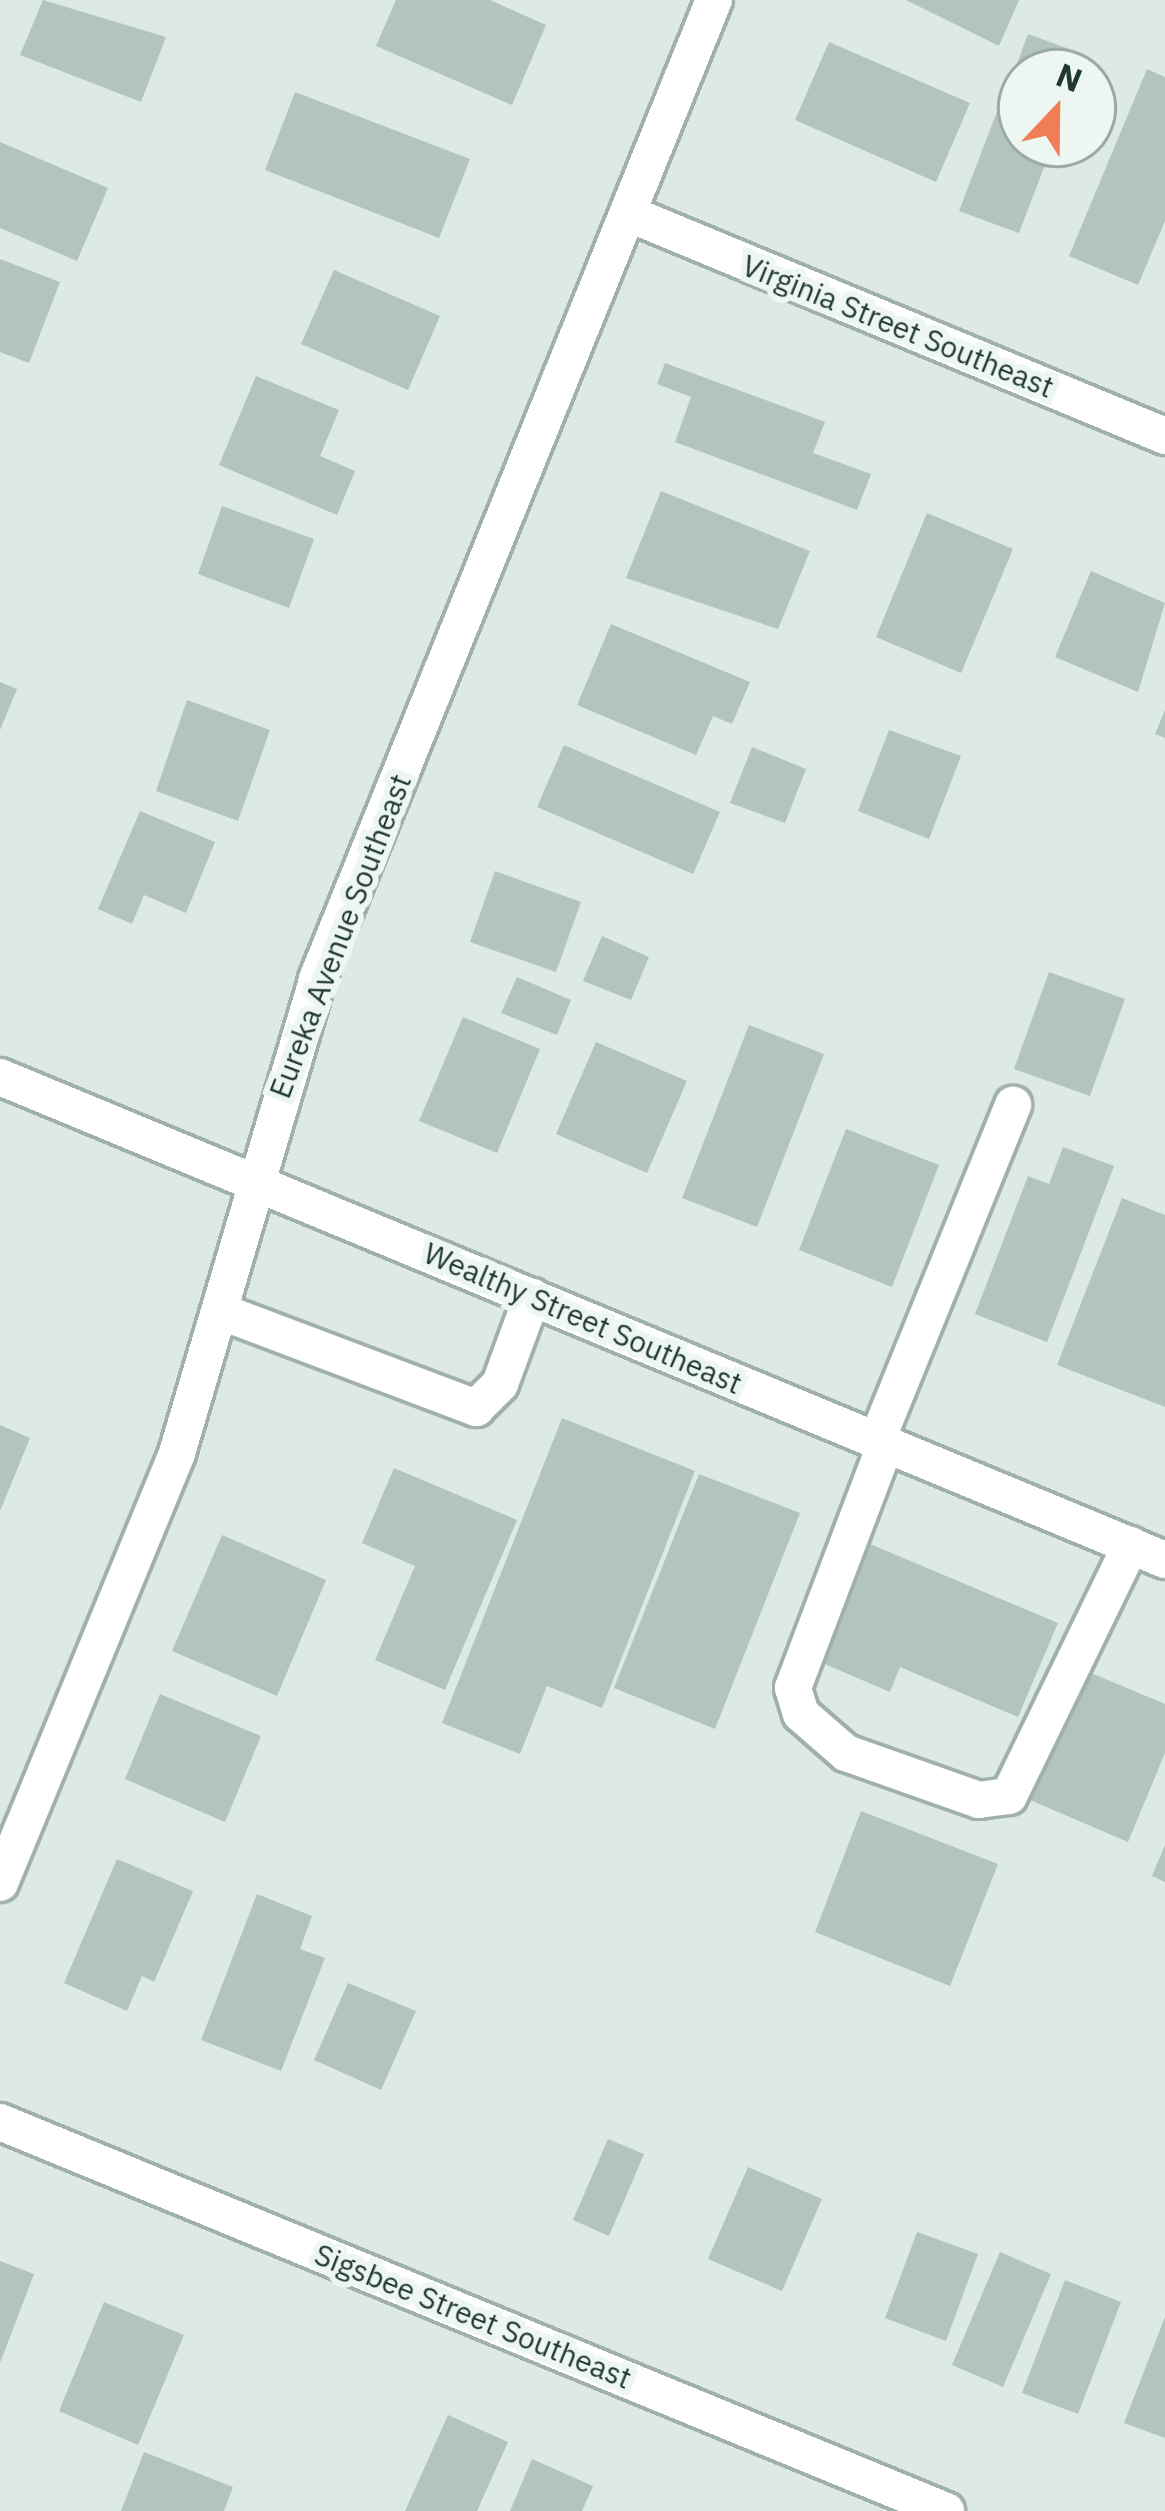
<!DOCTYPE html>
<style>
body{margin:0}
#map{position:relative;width:1165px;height:2511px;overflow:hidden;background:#dde9e4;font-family:"IBM Plex Sans",sans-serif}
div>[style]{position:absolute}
.building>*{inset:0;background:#b3c4bd}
.roads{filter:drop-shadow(3px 0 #a0b0ab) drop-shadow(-3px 0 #a0b0ab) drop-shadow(0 3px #a0b0ab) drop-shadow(0 -3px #a0b0ab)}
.lane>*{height:36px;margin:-18px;padding:0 18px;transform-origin:18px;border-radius:18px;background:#fff}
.street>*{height:36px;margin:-18px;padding:0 18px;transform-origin:18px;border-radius:18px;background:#fff}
.secondary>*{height:36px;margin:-18px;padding:0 18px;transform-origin:18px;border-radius:18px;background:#fff}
span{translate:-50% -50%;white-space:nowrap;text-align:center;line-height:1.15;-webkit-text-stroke:12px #eef6f2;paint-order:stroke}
.street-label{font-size:30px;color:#1f3832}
.north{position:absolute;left:997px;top:48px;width:120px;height:120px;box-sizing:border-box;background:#eef6f2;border:3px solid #9baaa5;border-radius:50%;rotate:22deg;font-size:33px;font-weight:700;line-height:48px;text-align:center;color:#1f3832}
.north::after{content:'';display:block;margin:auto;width:42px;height:54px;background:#f07e55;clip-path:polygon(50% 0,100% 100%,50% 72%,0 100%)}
</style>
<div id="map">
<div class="building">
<div style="clip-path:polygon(43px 0,166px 37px,141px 102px,20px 55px)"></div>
<div style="clip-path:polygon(396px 0,490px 0,546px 25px,512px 105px,376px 46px)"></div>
<div style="clip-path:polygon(906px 0,1019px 0,999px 46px)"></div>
<div style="clip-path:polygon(1028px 34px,1083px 54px,1076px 72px,1021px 72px,1021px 99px,1006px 93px)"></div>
<div style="clip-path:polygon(829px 42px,970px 103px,936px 182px,795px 120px)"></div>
<div style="clip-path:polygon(1147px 69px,1165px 77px,1165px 221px,1138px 285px,1069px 256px)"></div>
<div style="clip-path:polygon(295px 92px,470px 159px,439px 238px,265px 170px)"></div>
<div style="clip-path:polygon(1001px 101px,1021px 109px,1021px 144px,1053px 144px,1019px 233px,959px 211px)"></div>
<div style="clip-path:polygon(0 142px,108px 188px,77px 261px,0 228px)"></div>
<div style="clip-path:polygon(0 259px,60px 282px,29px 363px,0 352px)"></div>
<div style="clip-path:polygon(334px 270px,440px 316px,408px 390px,301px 344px)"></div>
<div style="clip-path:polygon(665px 363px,825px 422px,813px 453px,871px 474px,857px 510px,675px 442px,691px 397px,657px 384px)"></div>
<div style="clip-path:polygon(256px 376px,339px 410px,320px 456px,355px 471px,337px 515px,219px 465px)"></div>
<div style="clip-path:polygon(661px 491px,810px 551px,778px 629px,626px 578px)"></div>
<div style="clip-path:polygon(222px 506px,314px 539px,289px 608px,198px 574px)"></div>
<div style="clip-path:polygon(927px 513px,1013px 549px,961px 673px,876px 637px)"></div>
<div style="clip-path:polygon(1091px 571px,1165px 603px,1138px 692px,1055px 657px)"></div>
<div style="clip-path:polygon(611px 624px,750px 682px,732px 724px,713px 716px,696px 755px,577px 705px)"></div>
<div style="clip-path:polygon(0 682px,17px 689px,0 730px)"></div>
<div style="clip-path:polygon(187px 700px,270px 730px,238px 821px,156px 791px)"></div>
<div style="clip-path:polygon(1165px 710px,1165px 738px,1155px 734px)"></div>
<div style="clip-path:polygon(889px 730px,961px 756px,929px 839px,858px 811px)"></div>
<div style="clip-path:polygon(564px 745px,720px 812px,693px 874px,537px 807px)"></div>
<div style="clip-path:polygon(752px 747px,806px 769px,785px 823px,730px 803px)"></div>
<div style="clip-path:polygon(140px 811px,215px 842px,186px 913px,144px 895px,132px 924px,98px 909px)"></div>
<div style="clip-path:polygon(495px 871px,581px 902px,556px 972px,470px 942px)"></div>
<div style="clip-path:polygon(602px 936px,649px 957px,631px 1000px,583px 981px)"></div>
<div style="clip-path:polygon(1049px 972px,1125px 999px,1090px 1096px,1014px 1069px)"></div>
<div style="clip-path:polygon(517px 977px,571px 1000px,557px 1035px,501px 1013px)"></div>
<div style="clip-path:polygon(463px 1017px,540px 1049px,497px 1153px,419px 1121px)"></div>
<div style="clip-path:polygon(749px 1025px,824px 1054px,757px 1227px,682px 1198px)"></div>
<div style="clip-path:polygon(596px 1042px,687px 1081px,647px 1173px,556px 1134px)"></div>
<div style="clip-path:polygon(846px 1129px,939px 1165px,892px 1287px,799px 1250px)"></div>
<div style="clip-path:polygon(1063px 1147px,1114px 1166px,1047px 1342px,975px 1314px,1028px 1176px,1049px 1184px)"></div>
<div style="clip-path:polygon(1122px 1198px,1165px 1215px,1165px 1407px,1057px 1365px)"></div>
<div style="clip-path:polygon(562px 1418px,695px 1471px,602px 1708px,547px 1686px,520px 1754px,442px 1723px)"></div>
<div style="clip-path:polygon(0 1425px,30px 1438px,0 1511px)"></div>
<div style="clip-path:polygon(394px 1468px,517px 1520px,445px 1690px,375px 1660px,415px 1566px,362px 1543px)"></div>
<div style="clip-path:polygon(699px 1474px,800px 1513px,715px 1729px,614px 1688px)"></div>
<div style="clip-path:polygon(222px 1535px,326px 1580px,277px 1696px,172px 1651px)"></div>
<div style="clip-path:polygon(870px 1544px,1058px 1623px,1018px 1717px,900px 1667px,890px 1692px,820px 1662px)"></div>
<div style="clip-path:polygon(1084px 1670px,1165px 1704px,1165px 1753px,1128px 1842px,1030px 1800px)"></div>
<div style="clip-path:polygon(160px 1694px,261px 1736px,225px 1822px,125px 1779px)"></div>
<div style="clip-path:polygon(861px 1811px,998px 1864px,950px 1986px,815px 1932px)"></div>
<div style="clip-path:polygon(1165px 1845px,1165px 1882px,1152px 1876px)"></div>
<div style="clip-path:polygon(117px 1859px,193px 1891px,154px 1982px,142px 1976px,127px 2011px,64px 1983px)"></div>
<div style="clip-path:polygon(257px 1894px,312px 1916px,300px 1949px,325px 1958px,281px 2071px,201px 2040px)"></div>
<div style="clip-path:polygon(348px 1983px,416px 2011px,381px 2090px,314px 2060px)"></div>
<div style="clip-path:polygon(608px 2139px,644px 2154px,609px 2236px,573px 2220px)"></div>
<div style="clip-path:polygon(748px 2167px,822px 2199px,782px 2291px,708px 2259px)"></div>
<div style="clip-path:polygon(917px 2232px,978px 2254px,946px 2341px,885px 2318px)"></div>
<div style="clip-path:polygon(1000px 2252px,1051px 2274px,1003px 2387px,952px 2365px)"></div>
<div style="clip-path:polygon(0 2261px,34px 2274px,0 2363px)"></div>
<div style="clip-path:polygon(1065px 2280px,1121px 2302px,1078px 2414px,1022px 2393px)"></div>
<div style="clip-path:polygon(104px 2302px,184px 2335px,138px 2445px,59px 2411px)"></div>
<div style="clip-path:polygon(1165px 2317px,1165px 2438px,1124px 2423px)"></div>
<div style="clip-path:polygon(448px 2415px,508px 2442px,477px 2511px,405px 2511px)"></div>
<div style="clip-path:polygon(144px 2452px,233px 2487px,224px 2511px,121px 2511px)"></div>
<div style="clip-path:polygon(532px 2459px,593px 2486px,582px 2511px,510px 2511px)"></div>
</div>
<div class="roads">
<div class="lane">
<div style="left:222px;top:1312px;width:272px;rotate:20.7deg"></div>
<div style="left:476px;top:1408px;width:34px;rotate:-45deg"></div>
<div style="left:500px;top:1384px;width:93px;rotate:-69.8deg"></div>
<div style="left:877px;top:1440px;width:362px;rotate:-67.9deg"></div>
<div style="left:886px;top:1443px;width:262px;rotate:110.8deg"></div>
<div style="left:793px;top:1688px;width:27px;rotate:73deg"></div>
<div style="left:801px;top:1714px;width:60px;rotate:40.9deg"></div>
<div style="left:846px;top:1753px;width:141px;rotate:19.5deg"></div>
<div style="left:979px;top:1800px;width:30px;rotate:-8deg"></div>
<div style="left:1009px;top:1796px;width:279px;rotate:-64.1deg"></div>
</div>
<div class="street">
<div style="left:632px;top:215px;width:577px;rotate:22.52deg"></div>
<div style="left:0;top:1883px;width:465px;rotate:-67.6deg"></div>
<div style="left:177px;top:1453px;width:494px;rotate:-73.5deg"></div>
<div style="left:317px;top:979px;width:1056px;rotate:-67.93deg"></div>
<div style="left:0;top:2122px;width:1023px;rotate:22.35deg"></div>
</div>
<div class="secondary">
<div style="left:0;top:1077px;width:1261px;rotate:22.52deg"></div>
</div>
</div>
<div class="street-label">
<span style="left:898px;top:326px;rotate:22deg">Virginia Street Southeast</span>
<span style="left:340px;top:936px;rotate:-69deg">Eureka Avenue Southeast</span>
<span style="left:583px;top:1318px;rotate:23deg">Wealthy Street Southeast</span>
<span style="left:473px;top:2316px;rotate:22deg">Sigsbee Street Southeast</span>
</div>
<div class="north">N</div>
</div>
